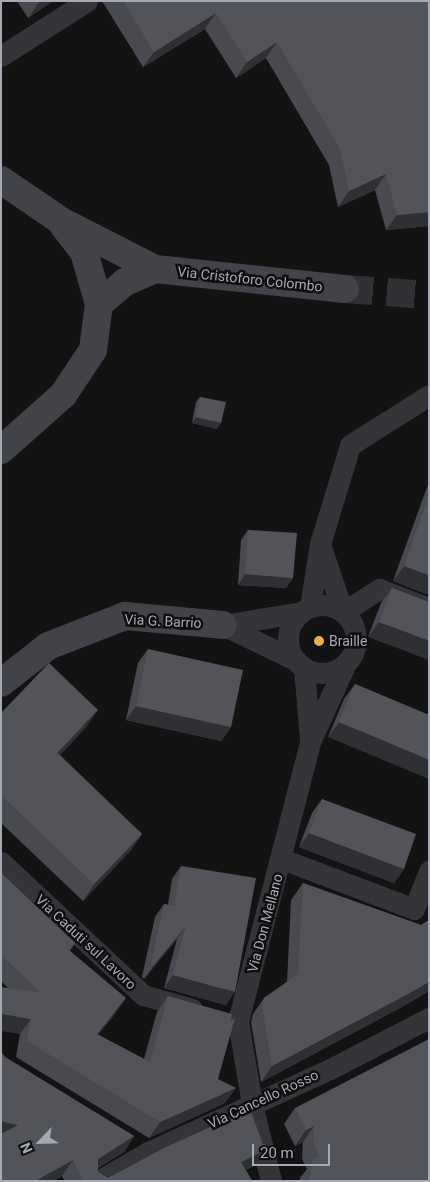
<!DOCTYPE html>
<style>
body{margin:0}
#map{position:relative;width:430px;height:1182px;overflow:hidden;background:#131314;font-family:Roboto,sans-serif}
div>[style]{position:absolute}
.secondary-tunnel>*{height:28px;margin-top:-14px;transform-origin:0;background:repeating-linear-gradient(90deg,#303134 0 28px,transparent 0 42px)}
.street>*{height:21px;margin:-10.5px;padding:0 10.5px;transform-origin:10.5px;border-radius:10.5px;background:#343439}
.street>.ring{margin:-10.5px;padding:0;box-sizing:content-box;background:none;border:21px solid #343439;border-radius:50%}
.secondary>*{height:28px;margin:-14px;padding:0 14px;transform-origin:14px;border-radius:14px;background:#424349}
.wall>*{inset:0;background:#494a4f}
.shaded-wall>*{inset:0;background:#2f3033}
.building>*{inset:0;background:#53545a}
.dots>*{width:14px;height:14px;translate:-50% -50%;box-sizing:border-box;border:2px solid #0e0e0f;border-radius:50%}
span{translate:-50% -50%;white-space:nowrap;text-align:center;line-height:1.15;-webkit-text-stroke:5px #0e0e0f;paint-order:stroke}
.street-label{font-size:14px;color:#a5a9b4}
.poi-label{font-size:14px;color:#a5a9b4}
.left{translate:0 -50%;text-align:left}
.frame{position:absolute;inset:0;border:2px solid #a5a9b4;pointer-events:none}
.north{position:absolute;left:15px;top:1117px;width:50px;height:50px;-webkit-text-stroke:4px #0e0e0f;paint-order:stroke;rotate:246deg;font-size:14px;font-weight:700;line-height:20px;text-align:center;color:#a5a9b4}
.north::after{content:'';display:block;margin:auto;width:18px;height:22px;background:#a5a9b4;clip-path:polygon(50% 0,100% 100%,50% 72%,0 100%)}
.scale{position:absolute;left:252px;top:1144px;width:78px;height:22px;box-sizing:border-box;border:2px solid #a5a9b4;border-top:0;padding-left:6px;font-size:15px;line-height:18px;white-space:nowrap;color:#a5a9b4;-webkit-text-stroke:4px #0e0e0f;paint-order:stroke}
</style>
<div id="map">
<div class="secondary-tunnel">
<div style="left:345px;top:289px;width:84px;rotate:4.1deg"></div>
</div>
<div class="street">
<div style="left:1px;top:56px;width:102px;rotate:-32.6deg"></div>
<div style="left:321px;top:547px;width:69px;rotate:71.3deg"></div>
<div style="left:343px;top:612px;width:43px;rotate:-32.6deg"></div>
<div style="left:379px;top:589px;width:53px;rotate:20.8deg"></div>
<div class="ring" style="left:288px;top:605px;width:47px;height:47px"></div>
<div style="left:310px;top:607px;width:64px;rotate:-81deg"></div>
<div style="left:320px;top:544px;width:103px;rotate:-73.1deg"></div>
<div style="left:350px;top:445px;width:93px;rotate:-32.3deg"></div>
<div style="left:223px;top:625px;width:82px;rotate:25.9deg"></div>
<div style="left:223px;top:625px;width:80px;rotate:-9.3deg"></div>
<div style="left:304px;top:667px;width:73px;rotate:85.3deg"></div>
<div style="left:282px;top:859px;width:141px;rotate:20.7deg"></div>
<div style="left:414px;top:909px;width:41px;rotate:-68.5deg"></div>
<div style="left:1px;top:862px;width:195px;rotate:43.1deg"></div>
<div style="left:143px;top:995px;width:51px;rotate:15.9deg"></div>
<div style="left:98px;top:1181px;width:58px;rotate:-30.1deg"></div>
<div style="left:148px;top:1152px;width:200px;rotate:-24.5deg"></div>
<div style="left:330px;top:1069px;width:111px;rotate:-27.3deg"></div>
<div style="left:271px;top:1181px;width:79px;rotate:-103.9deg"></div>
<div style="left:252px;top:1104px;width:84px;rotate:-99.6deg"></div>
<div style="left:238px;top:1021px;width:288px;rotate:-75.5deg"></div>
<div style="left:310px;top:742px;width:87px;rotate:-65.5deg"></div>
</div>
<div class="secondary">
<div style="left:1px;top:180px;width:73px;rotate:34.3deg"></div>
<div style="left:61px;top:221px;width:106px;rotate:27.1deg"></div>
<div style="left:155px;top:269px;width:191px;rotate:6deg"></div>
<div style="left:99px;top:304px;width:34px;rotate:-40deg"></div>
<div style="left:125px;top:282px;width:33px;rotate:-23deg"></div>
<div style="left:1px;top:450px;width:83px;rotate:-41.6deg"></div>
<div style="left:63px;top:395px;width:54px;rotate:-56.3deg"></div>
<div style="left:93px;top:350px;width:46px;rotate:-82.6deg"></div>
<div style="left:99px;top:304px;width:54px;rotate:-106.1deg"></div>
<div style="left:84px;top:252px;width:33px;rotate:-128deg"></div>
<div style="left:1px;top:683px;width:60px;rotate:-38.2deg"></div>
<div style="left:48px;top:646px;width:83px;rotate:-21.3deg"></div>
<div style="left:125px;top:616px;width:98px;rotate:5.2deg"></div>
</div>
<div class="wall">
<div style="clip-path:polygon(17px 1px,53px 1px,28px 18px)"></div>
<div style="clip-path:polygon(102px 1px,429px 1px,429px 226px,386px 230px,375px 190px,338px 207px,329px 165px,266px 58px,236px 78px,205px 29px,143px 67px)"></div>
<div style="clip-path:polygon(200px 397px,217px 429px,192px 423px,196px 402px)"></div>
<div style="clip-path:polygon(429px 482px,429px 595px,393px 581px)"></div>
<div style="clip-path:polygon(248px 530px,293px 578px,286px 588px,238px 585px,241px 540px)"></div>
<div style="clip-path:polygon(392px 588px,429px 602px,368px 637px,381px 603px)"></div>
<div style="clip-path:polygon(148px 649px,231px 727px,221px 741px,126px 720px,138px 663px)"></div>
<div style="clip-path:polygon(355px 684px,429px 715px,328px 737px,344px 699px)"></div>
<div style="clip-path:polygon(1px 713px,87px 726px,60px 755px,142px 834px,131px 850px,83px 901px,1px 823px)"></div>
<div style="clip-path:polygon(322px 799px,404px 869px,394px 883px,299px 847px,312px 813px)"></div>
<div style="clip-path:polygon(181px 866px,226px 1005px,164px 988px,177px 939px,144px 979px,142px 977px,155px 917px,164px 904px,168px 905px,172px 879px)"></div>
<div style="clip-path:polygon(1px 873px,75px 943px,70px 951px,115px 1014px,98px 1035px,144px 1059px,157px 1012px,168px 996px,218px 1079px,225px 1103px,149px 1138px,16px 1057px,20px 1034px,9px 989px,1px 981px)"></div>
<div style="clip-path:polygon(303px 883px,421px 925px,429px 920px,429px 991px,398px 1009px,261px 1082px,251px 1022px,253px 1014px,264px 998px,287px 982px,291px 900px)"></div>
<div style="clip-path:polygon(5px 1057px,134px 1136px,124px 1152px,98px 1168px,98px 1172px,108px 1178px,265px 1150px,254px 1166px,246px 1170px,252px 1181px,65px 1181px,62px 1176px,53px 1181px,1px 1181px)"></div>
<div style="clip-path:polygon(295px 1108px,429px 1181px,300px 1181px,300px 1178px,307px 1169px,302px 1159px,303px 1142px,295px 1146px,284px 1124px)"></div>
</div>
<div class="shaded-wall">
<div style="clip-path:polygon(40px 1px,53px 1px,28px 18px,39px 2px)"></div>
<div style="clip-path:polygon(216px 13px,205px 29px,143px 67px,154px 52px)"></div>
<div style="clip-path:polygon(277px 42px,266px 58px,236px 78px,247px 62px)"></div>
<div style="clip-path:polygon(386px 174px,375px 190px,338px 207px,349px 191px)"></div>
<div style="clip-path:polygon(429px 212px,429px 226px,386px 230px,397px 215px)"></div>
<div style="clip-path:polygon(196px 417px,221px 423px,217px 429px,192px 423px)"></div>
<div style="clip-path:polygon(404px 566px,429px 575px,429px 595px,393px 581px)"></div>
<div style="clip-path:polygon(245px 574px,293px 578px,286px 588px,238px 585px)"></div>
<div style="clip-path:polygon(379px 622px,429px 641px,429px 660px,368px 637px)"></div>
<div style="clip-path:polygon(136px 706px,231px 727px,221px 741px,126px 720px)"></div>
<div style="clip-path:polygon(98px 710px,87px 726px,46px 769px,57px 753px)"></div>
<div style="clip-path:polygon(339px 722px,429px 760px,429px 779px,328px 737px)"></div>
<div style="clip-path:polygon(309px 833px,404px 869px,394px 883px,299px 847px)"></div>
<div style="clip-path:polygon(142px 834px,131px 850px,83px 901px,94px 884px)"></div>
<div style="clip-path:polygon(186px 926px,177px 939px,144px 979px,153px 966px)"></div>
<div style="clip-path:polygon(173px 975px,235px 992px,226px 1005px,164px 988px)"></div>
<div style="clip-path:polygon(429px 982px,429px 991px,398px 1009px,261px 1082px,272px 1066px)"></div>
<div style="clip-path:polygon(126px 998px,115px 1014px,86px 1050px,97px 1034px)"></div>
<div style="clip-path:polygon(1px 1014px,31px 1019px,20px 1034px,1px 1031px)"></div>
<div style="clip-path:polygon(236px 1088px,225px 1103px,149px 1138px,160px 1122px)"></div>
<div style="clip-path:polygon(1px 1121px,18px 1125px,1px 1139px)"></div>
<div style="clip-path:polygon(314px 1126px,303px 1142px,295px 1146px,306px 1130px)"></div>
<div style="clip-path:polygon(134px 1136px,124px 1152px,87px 1174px,98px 1159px)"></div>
<div style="clip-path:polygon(265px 1150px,254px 1166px,231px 1177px,241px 1162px)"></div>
<div style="clip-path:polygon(73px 1160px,62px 1176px,53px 1181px,35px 1181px)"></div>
</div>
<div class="building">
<div style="clip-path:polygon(123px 1px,429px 1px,429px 212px,397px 215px,386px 174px,349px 191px,340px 149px,277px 42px,247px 62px,216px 13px,154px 52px)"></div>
<div style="clip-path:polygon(200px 397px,226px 402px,221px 423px,196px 417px)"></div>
<div style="clip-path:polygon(429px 496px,429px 575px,404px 566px)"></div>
<div style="clip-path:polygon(248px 530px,297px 533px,293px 578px,245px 574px)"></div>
<div style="clip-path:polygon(392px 588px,429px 602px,429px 641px,379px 622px)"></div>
<div style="clip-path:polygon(148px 649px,243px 670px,231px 727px,136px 706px)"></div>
<div style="clip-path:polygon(49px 663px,98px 710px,57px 753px,142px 834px,94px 884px,1px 795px,1px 713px)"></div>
<div style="clip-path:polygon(355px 684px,429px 715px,429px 760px,339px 722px)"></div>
<div style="clip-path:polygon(322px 799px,416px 834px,404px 869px,309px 833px)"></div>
<div style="clip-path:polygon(181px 866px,256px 878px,235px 992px,173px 975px,186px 926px,153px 966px,151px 964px,164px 904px,174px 906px)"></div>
<div style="clip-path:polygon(1px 873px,75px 943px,69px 950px,126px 998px,97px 1034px,150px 1062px,168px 996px,232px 1014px,231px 1021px,235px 1018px,218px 1079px,236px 1088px,160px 1122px,27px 1041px,31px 1019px,1px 1014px,1px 987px,41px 993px,1px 955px)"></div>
<div style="clip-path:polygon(303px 883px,421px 925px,429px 920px,429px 982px,410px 993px,272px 1066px,262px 1005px,264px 998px,298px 974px)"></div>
<div style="clip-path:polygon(429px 1039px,429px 1181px,310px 1181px,312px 1162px,319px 1155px,313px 1143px,314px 1126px,306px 1130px,295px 1108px)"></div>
<div style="clip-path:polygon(1px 1051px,5px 1057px,134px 1136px,98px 1159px,98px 1172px,108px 1178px,164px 1148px,250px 1109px,265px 1150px,241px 1162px,252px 1181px,83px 1181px,73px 1160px,35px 1181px,1px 1181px,1px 1134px,18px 1125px,1px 1121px)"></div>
</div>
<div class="dots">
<div style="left:319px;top:641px;background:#ebb334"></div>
</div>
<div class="street-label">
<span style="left:250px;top:279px;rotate:6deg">Via Cristoforo Colombo</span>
<span style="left:163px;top:621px;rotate:3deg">Via G. Barrio</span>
<span style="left:265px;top:923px;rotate:-75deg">Via Don Mellano</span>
<span style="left:86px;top:942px;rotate:43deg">Via Caduti sul Lavoro</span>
<span style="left:263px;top:1099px;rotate:-25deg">Via Cancello Rosso</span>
</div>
<div class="poi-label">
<span class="left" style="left:329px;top:641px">Braille</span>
</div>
<div class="frame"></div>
<div class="north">N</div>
<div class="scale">20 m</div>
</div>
